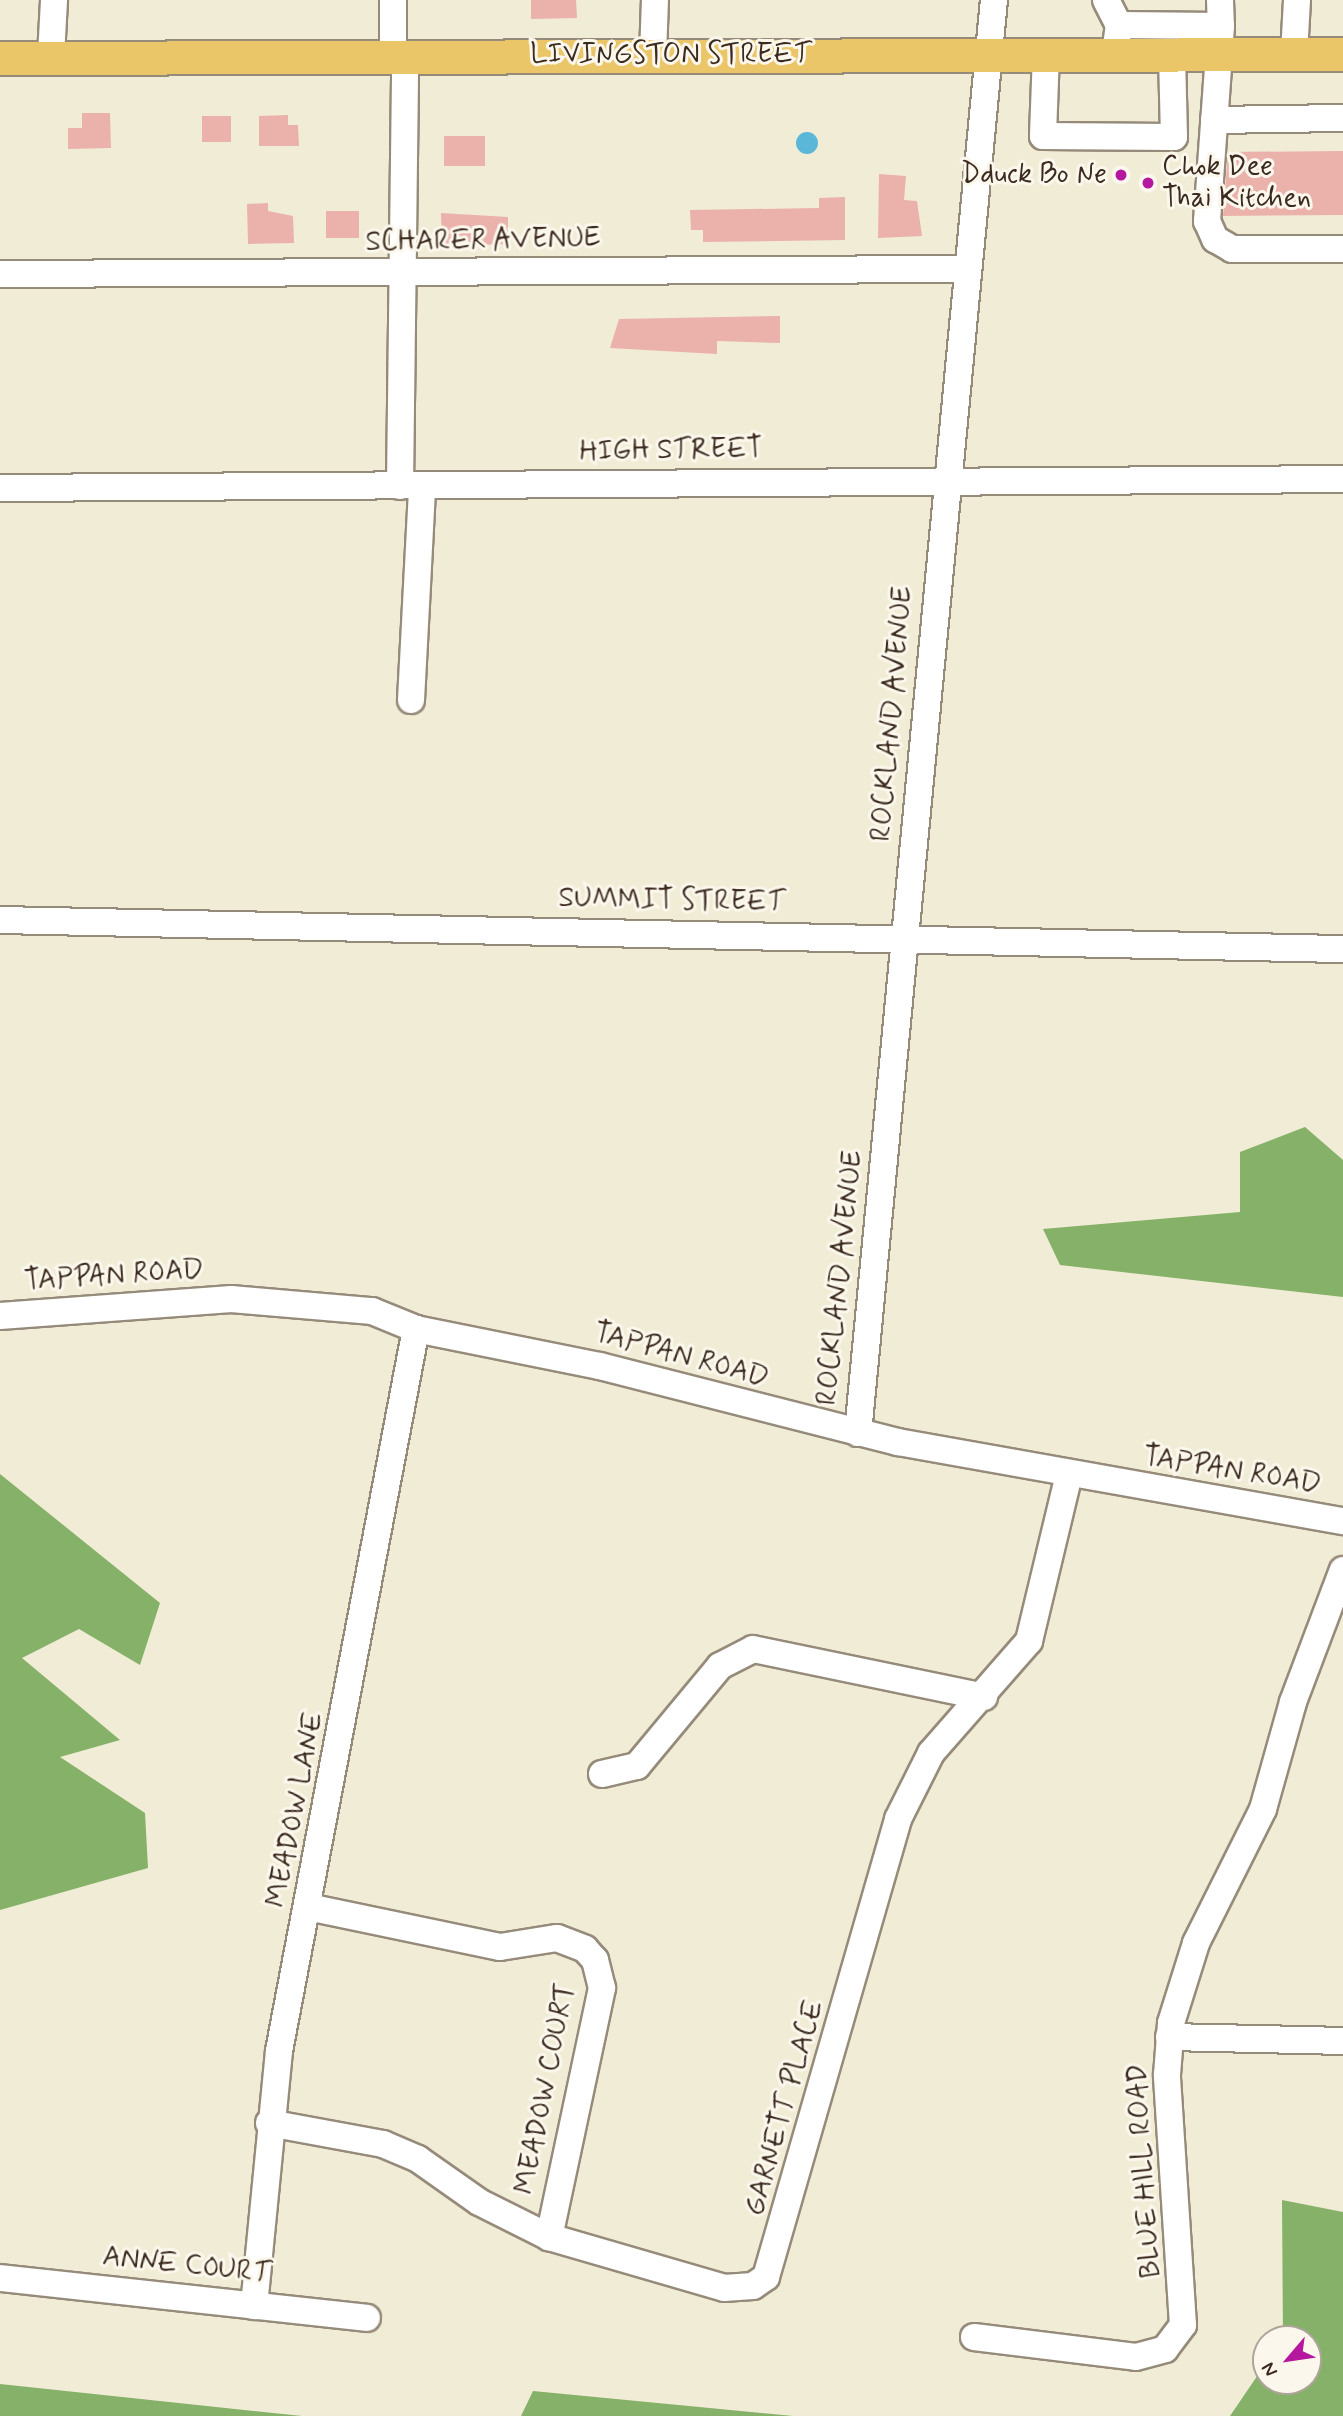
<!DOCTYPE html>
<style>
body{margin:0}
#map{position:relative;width:1343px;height:2416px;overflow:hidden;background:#f1ecd6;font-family:Mynerve,sans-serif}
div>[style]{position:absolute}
.forest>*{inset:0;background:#85b168}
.water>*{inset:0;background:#5ab7d8}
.round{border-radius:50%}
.building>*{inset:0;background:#ebb1ab}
.roads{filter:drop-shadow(2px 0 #968b7a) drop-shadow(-2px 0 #968b7a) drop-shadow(0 2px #968b7a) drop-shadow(0 -2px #968b7a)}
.minor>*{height:26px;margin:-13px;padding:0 13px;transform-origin:13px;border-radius:13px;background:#fff}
.major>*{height:33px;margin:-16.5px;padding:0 16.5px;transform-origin:16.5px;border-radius:16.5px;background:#ebc669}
.dots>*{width:19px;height:19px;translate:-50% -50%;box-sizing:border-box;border:4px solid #fbf7ec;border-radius:50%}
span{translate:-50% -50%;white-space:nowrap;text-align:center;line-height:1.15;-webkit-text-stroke:6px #fbf7ec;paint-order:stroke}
.street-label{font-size:28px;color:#3b2a1e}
.poi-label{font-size:28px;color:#3b2a1e}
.left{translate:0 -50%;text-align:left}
.right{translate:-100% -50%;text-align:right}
.north{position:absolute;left:1252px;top:2325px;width:70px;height:70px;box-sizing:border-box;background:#fbf7ec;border:2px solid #aea59a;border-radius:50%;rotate:241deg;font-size:19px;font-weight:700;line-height:28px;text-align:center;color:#3b2a1e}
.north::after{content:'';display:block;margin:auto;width:24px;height:32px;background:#b5179e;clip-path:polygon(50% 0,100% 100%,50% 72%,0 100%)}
</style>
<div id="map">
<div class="forest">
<div style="clip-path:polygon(1305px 1127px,1343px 1160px,1343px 1297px,1060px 1265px,1043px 1229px,1240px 1212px,1240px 1152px)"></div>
<div style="clip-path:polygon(0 1474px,160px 1603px,140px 1665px,79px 1629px,22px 1658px,120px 1740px,60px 1757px,145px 1813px,148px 1868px,0 1910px)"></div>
<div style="clip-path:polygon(1282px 2200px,1343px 2212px,1343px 2416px,1230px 2416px,1266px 2363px,1266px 2381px,1308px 2381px,1308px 2339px,1283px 2339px)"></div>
<div style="clip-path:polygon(0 2384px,302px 2416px,0 2416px)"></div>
<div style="clip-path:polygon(533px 2391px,793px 2416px,521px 2416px)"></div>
</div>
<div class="water">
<div class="round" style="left:796px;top:132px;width:22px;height:22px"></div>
</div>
<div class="building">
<div style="clip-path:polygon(531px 0,576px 0,577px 18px,531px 19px)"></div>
<div style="clip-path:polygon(82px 113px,110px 113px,111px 148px,68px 149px,68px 128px,82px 128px)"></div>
<div style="clip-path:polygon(288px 115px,288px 125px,298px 125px,299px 146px,259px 146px,259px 116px)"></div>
<div style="clip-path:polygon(202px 116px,231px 116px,231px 142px,202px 142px)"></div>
<div style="clip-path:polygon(444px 136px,485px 136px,485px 166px,444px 166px)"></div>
<div style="clip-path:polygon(1343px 151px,1343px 215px,1223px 216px,1228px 152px)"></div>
<div style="clip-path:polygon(879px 174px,906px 176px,904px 200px,917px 201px,922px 236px,878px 238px)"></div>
<div style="clip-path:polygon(845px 197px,845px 240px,703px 242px,703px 230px,691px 230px,690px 210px,819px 208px,819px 198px)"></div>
<div style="clip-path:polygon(268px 203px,268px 211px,293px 216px,294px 243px,248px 244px,247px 204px)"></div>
<div style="clip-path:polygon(326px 211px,359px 211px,359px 238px,326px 238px)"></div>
<div style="clip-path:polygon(441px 213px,508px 217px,508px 244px,442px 246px)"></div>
<div style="clip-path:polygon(780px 316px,780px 343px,717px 341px,717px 354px,610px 348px,619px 319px)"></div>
</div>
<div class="roads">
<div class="minor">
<div style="left:393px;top:0;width:55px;rotate:90deg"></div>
<div style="left:1106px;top:0;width:28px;rotate:63deg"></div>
<div style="left:1220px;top:0;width:26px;rotate:88deg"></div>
<div style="left:1046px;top:53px;width:83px;rotate:92.1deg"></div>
<div style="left:1043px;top:136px;width:131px;rotate:0.4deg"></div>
<div style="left:1174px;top:137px;width:83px;rotate:-91.4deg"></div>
<div style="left:1115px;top:53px;width:28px;rotate:-82deg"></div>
<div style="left:1119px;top:25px;width:102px;rotate:0.6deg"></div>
<div style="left:1221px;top:26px;width:196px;rotate:94.1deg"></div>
<div style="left:1207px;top:221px;width:20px;rotate:66deg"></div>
<div style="left:1215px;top:239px;width:20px;rotate:30deg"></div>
<div style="left:1232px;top:249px;width:111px"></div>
<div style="left:1294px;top:54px;width:54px;rotate:-86.8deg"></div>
<div style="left:51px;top:56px;width:56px;rotate:-86.9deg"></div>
<div style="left:653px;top:56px;width:56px;rotate:-88deg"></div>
<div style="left:1214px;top:120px;width:129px;rotate:-0.9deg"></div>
<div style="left:0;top:274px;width:966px;rotate:-0.3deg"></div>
<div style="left:400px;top:486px;width:432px;rotate:-89.3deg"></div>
<div style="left:0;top:488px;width:1343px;rotate:-0.38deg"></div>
<div style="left:411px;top:700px;width:213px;rotate:-87deg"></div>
<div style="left:0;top:920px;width:1343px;rotate:1.24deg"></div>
<div style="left:0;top:1316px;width:232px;rotate:-4.2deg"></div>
<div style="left:231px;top:1299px;width:142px;rotate:4.9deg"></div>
<div style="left:372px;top:1311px;width:48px;rotate:22.2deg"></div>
<div style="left:416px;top:1329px;width:188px;rotate:11.4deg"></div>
<div style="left:600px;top:1366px;width:308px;rotate:14.3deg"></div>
<div style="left:898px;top:1442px;width:452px;rotate:10.1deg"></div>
<div style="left:858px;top:1433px;width:1439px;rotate:-84.58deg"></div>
<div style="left:602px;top:1774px;width:36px;rotate:-13deg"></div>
<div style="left:637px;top:1766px;width:130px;rotate:-50.3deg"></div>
<div style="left:720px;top:1666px;width:37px;rotate:-27deg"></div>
<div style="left:753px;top:1649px;width:236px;rotate:11.7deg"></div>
<div style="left:308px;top:1907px;width:196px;rotate:11.8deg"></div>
<div style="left:500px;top:1947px;width:58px;rotate:-9deg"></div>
<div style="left:557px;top:1938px;width:30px;rotate:21deg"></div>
<div style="left:585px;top:1949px;width:15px;rotate:48deg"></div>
<div style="left:595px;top:1960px;width:29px;rotate:76deg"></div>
<div style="left:602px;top:1988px;width:255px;rotate:102deg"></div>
<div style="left:1169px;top:2037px;width:174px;rotate:1.3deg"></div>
<div style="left:269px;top:2123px;width:116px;rotate:10.4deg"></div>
<div style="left:383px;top:2144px;width:38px;rotate:23deg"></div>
<div style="left:418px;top:2159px;width:75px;rotate:35.2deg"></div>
<div style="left:479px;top:2202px;width:78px;rotate:26.6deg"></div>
<div style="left:549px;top:2237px;width:182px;rotate:16.2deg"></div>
<div style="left:724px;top:2288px;width:29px;rotate:-4deg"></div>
<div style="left:753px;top:2286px;width:16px;rotate:-35deg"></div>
<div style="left:766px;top:2277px;width:477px;rotate:-73.9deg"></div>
<div style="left:898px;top:1819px;width:74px;rotate:-63.4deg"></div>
<div style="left:931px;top:1753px;width:149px;rotate:-48.8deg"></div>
<div style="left:1029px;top:1641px;width:171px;rotate:-76.5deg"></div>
<div style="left:0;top:2278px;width:369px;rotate:6.2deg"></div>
<div style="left:254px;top:2306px;width:256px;rotate:-84.4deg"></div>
<div style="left:279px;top:2051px;width:735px;rotate:-79.26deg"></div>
<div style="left:974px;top:2337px;width:163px;rotate:7deg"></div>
<div style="left:1136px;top:2357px;width:30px;rotate:-15deg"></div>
<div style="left:1165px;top:2349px;width:30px;rotate:-53deg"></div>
<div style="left:1183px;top:2325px;width:251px;rotate:-93.7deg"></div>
<div style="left:1167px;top:2075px;width:52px;rotate:-85.6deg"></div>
<div style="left:1171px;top:2023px;width:84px;rotate:-72.6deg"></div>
<div style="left:1196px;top:1943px;width:150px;rotate:-63.4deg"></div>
<div style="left:1263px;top:1809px;width:111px;rotate:-74.3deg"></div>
<div style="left:1293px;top:1702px;width:141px;rotate:-69.3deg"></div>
</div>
<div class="major">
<div style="left:0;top:58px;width:1343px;rotate:-0.17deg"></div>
</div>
</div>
<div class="dots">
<div style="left:1121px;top:175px;background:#b5179e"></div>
<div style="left:1148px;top:183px;background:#b5179e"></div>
</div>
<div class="street-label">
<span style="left:671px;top:55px">LIVINGSTON STREET</span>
<span style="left:483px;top:241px;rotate:-1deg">SCHARER AVENUE</span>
<span style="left:671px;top:451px;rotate:-1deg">HIGH STREET</span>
<span style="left:893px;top:714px;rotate:-85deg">ROCKLAND AVENUE</span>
<span style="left:672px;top:901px;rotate:1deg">SUMMIT STREET</span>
<span style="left:114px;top:1276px;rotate:-4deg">TAPPAN ROAD</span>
<span style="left:841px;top:1278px;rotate:-84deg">ROCKLAND AVENUE</span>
<span style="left:681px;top:1356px;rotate:15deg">TAPPAN ROAD</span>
<span style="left:1232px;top:1471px;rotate:9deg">TAPPAN ROAD</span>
<span style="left:296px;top:1810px;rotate:-79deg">MEADOW LANE</span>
<span style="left:546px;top:2089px;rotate:-79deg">MEADOW COURT</span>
<span style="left:785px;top:2108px;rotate:-74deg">GARNETT PLACE</span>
<span style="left:1145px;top:2171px;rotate:-94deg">BLUE HILL ROAD</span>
<span style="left:187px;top:2266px;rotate:6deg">ANNE COURT</span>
</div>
<div class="poi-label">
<span class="left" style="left:1162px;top:183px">Chok Dee<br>Thai Kitchen</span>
<span class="right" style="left:1107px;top:175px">Dduck Bo Ne</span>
</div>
<div class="north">N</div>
</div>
